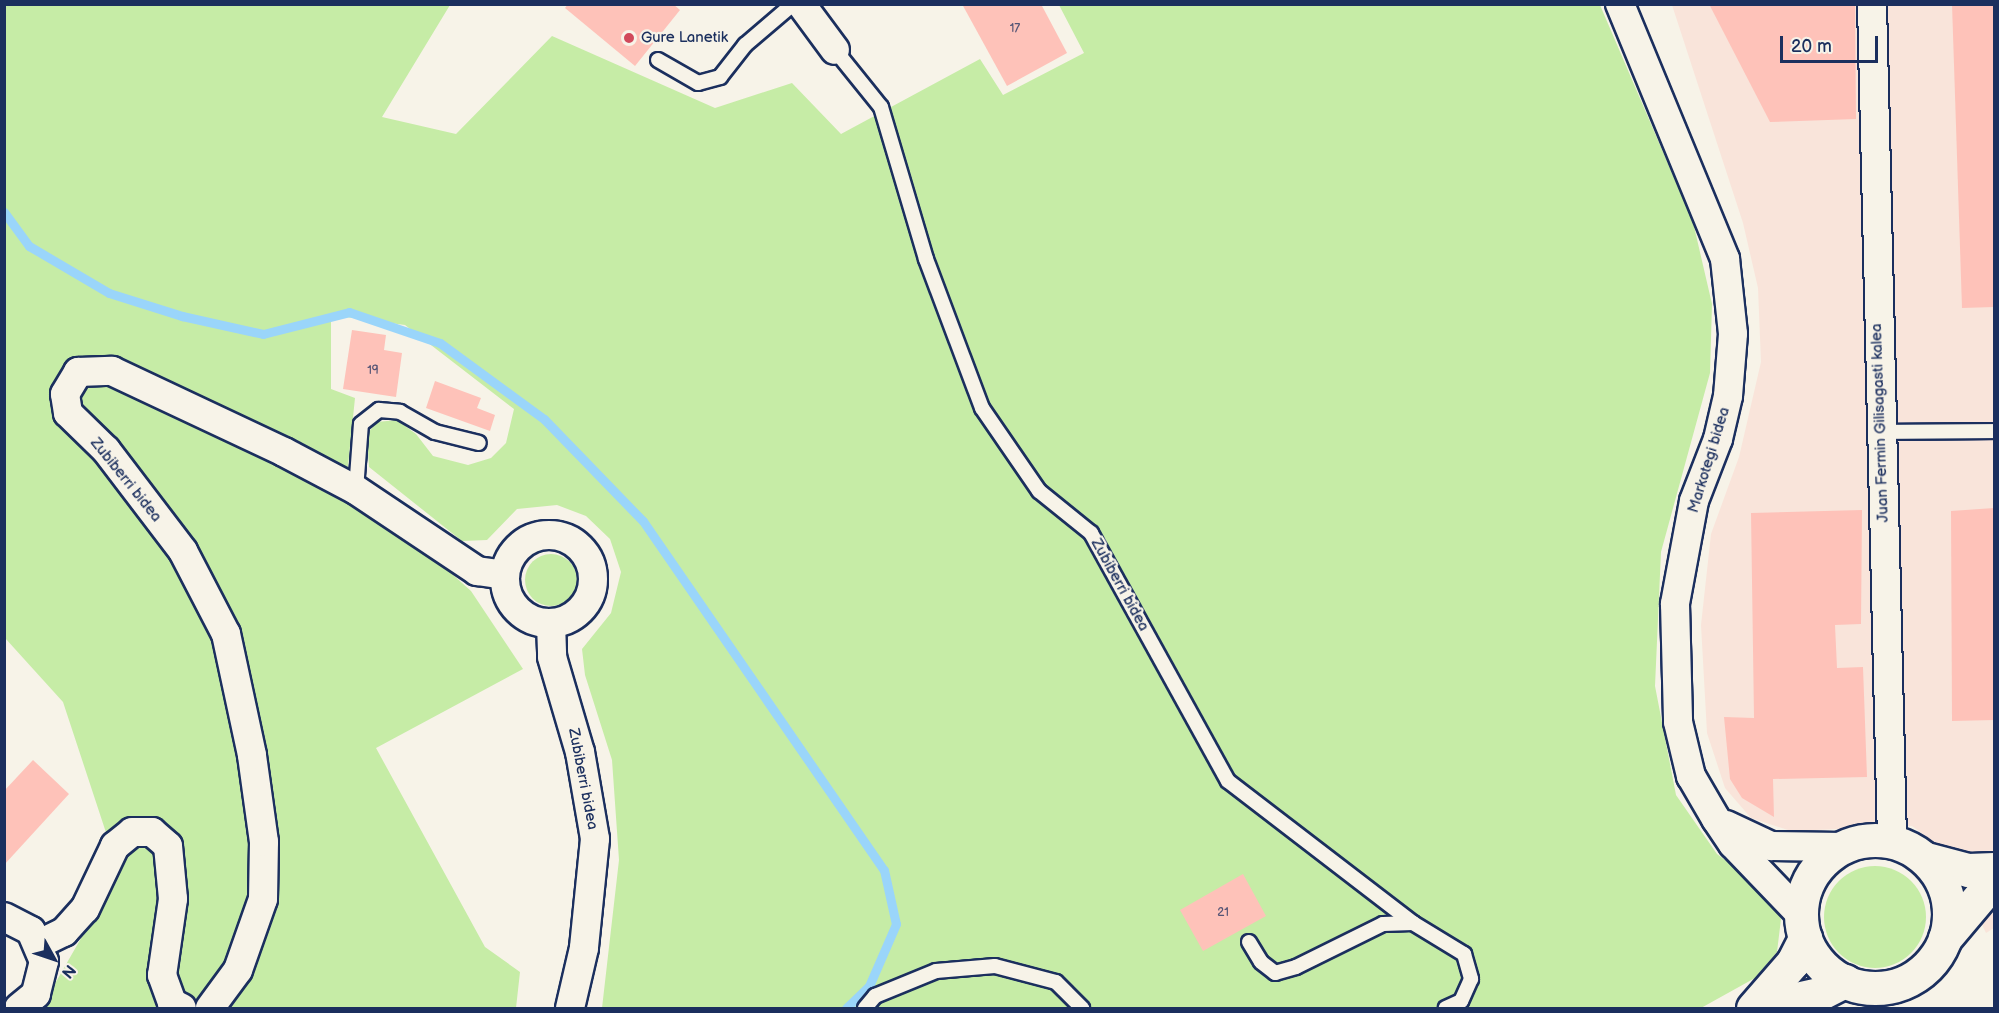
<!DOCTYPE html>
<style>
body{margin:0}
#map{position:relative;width:1999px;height:1013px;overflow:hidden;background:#f7f3e8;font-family:"Balsamiq Sans",sans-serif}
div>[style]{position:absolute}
.built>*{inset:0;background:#f9e4da}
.green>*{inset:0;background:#c6eca6}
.round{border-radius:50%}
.stream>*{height:9px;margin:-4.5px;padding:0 4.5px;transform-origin:4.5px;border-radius:4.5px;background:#9ad5fa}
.building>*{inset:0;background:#fec2b9}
.roads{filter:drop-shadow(2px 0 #1b2f5e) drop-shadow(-2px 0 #1b2f5e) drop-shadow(0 2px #1b2f5e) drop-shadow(0 -2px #1b2f5e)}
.lane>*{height:14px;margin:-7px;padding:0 7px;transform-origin:7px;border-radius:7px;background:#f7f3e8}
.street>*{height:28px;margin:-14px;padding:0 14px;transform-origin:14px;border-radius:14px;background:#f7f3e8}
.street>.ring{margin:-14px;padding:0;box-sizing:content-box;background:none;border:28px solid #f7f3e8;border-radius:50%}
.secondary>*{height:33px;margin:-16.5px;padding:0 16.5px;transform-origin:16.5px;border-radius:16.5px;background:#f7f3e8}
.secondary>.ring{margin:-16.5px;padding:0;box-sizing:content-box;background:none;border:33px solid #f7f3e8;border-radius:50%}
.dots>*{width:16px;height:16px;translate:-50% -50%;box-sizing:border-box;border:3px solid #f7f3e8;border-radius:50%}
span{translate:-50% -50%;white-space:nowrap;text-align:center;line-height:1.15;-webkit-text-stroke:4.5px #f7f3e8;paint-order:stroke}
.number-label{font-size:12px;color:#545475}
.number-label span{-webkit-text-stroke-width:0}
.poi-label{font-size:15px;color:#1b2f5e}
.left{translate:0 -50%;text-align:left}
.street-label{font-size:15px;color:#1b2f5e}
.frame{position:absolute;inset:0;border:6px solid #1b2f5e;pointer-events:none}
.north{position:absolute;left:24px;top:929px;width:60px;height:60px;-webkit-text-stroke:4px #f7f3e8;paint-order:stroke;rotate:130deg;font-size:16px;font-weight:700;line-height:24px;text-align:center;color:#1b2f5e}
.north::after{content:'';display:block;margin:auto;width:21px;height:27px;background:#1b2f5e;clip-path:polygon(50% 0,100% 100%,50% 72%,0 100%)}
.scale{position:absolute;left:1780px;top:36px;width:98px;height:27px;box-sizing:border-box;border:3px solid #1b2f5e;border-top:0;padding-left:8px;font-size:18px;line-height:21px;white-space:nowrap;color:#1b2f5e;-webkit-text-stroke:4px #f7f3e8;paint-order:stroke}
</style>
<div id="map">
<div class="built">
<div style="clip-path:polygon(1672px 5px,1994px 5px,1994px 928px,1986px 933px,1946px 851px,1912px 826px,1791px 831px,1751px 818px,1725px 788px,1707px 733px,1701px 625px,1711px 534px,1739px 457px,1761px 362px,1758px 288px,1743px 223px)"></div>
</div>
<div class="green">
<div style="clip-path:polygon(5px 5px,450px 5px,382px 117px,456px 134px,552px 36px,715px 108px,792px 83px,841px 134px,980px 59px,1003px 95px,1084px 53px,1059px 5px,1600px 5px,1693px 222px,1712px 304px,1710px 373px,1661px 552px,1655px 686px,1676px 795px,1717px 854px,1762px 888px,1781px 919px,1777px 952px,1755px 978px,1701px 1008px,602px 1008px,619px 860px,612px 760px,585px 675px,582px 649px,611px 613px,621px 572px,610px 539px,586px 516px,557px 505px,517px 509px,487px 540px,462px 541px,369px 467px,367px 434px,377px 422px,397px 420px,416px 434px,433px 456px,468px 465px,491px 458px,506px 443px,514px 409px,405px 325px,331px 315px,331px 389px,355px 398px,345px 495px,415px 541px,471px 591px,523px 669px,376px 748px,485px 947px,520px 972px,516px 1008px,41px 1008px,119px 872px,63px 702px,5px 638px)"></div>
<div class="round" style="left:525px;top:554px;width:52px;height:52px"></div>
<div class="round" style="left:1824px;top:866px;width:102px;height:102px"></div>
</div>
<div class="stream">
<div style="left:4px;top:212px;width:42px;rotate:53.7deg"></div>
<div style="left:29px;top:246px;width:93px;rotate:30.4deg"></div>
<div style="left:109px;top:293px;width:77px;rotate:17.5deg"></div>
<div style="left:182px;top:316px;width:83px;rotate:12.5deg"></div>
<div style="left:263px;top:334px;width:89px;rotate:-14.3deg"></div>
<div style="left:349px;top:312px;width:96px;rotate:18.8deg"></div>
<div style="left:440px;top:343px;width:129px;rotate:36.2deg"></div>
<div style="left:544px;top:419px;width:142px;rotate:45.9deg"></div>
<div style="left:643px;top:521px;width:424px;rotate:55.4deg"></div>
<div style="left:884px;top:870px;width:55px;rotate:77.5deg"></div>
<div style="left:896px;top:924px;width:68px;rotate:113.5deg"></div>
<div style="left:869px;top:986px;width:32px;rotate:136deg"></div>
</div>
<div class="building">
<div style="clip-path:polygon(568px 4px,673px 4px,680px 10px,635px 66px,565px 8px)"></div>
<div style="clip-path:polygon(962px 4px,1041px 4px,1067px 53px,1007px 86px)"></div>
<div style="clip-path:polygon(1709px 4px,1855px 4px,1856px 119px,1770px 122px)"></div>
<div style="clip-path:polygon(1952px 4px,1994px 4px,1994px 307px,1962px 308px)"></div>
<div style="clip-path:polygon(352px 330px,386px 335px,384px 350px,402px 353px,396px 397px,343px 389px)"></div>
<div style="clip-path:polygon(435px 381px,481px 398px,477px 408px,495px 415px,490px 431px,426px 408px)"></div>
<div style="clip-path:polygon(1994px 508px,1994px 720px,1952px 721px,1951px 511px)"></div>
<div style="clip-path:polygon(1862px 510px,1861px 624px,1835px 625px,1837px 668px,1863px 667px,1867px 777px,1773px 779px,1774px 817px,1742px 798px,1730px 779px,1724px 717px,1754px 718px,1751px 513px)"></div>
<div style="clip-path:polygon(33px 760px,69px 794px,4px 865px,4px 791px)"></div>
<div style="clip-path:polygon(1243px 874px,1266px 916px,1203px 951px,1180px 910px)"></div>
</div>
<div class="roads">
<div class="lane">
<div style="left:835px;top:50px;width:73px;rotate:51.1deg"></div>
<div style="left:881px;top:107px;width:159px;rotate:73.5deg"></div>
<div style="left:926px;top:259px;width:159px;rotate:69.4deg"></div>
<div style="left:982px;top:408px;width:101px;rotate:55.5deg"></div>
<div style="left:1039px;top:491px;width:67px;rotate:38.9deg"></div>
<div style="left:1091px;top:533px;width:283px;rotate:61.1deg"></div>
<div style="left:1228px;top:781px;width:233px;rotate:37.5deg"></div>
<div style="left:1413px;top:923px;width:60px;rotate:31.3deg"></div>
<div style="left:1464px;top:954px;width:26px;rotate:74deg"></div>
<div style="left:1471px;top:979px;width:24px;rotate:114deg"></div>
<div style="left:1461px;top:1001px;width:17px;rotate:155deg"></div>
<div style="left:658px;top:60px;width:46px;rotate:29.9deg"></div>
<div style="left:698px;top:83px;width:23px;rotate:-15deg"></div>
<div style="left:720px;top:77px;width:41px;rotate:-52deg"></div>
<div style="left:745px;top:45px;width:63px;rotate:-40.5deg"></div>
<div style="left:1880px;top:432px;width:114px;rotate:-0.5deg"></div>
<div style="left:356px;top:490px;width:66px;rotate:-85.7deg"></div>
<div style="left:361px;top:424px;width:23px;rotate:-38deg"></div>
<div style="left:379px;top:410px;width:21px;rotate:5deg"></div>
<div style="left:400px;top:412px;width:40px;rotate:29.7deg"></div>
<div style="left:435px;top:432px;width:45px;rotate:14deg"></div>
<div style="left:1249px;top:942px;width:23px;rotate:59deg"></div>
<div style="left:1261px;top:962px;width:18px;rotate:38deg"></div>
<div style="left:1275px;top:973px;width:22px;rotate:-16deg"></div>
<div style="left:1296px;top:967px;width:97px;rotate:-26.3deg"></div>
<div style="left:1383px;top:924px;width:30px;rotate:-2deg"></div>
<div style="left:865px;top:1008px;width:16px;rotate:-50deg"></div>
<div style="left:875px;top:996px;width:66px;rotate:-22.3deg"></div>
<div style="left:936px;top:971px;width:59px;rotate:-4.8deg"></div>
<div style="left:995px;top:966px;width:63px;rotate:14.7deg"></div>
<div style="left:1056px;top:982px;width:37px;rotate:45deg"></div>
</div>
<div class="street">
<div style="left:801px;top:4px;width:57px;rotate:53.5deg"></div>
<div style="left:1620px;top:4px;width:276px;rotate:67.6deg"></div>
<div style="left:1725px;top:259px;width:75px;rotate:83.9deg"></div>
<div style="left:1733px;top:334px;width:62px;rotate:94.6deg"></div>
<div style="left:1728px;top:396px;width:44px;rotate:103.1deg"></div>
<div style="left:1718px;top:439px;width:66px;rotate:111.2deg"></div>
<div style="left:1694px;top:501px;width:105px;rotate:100.5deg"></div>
<div style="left:1675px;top:604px;width:118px;rotate:88.5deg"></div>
<div style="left:1678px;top:722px;width:56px;rotate:76.5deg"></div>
<div style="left:1691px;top:776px;width:50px;rotate:59.8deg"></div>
<div style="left:1716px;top:819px;width:30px;rotate:56deg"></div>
<div style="left:1733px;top:844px;width:98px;rotate:46.2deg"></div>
<div style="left:1872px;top:4px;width:837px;rotate:88.63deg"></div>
<div class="ring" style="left:505px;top:535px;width:60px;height:60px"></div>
<div style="left:551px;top:623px;width:34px;rotate:88deg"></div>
<div style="left:552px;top:657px;width:99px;rotate:73.6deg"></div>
<div style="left:580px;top:752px;width:88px;rotate:80.2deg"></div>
<div style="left:595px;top:839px;width:110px;rotate:95.8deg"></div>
<div style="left:584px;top:948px;width:62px;rotate:103.1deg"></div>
<div style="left:1726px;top:825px;width:50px;rotate:25deg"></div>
<div style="left:1771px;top:846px;width:72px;rotate:0.8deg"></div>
<div style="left:4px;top:917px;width:30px;rotate:27deg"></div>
<div style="left:31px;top:931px;width:33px;rotate:67deg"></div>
<div style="left:44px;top:961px;width:34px;rotate:104deg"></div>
<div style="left:36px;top:994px;width:22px;rotate:141deg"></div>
<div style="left:39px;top:944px;width:28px;rotate:-26deg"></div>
<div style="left:64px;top:932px;width:31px;rotate:-48deg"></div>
<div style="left:85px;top:909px;width:70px;rotate:-64.5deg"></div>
<div style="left:115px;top:846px;width:22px;rotate:-39deg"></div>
<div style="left:132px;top:832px;width:20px"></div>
<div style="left:152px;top:832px;width:21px;rotate:41deg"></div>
<div style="left:168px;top:846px;width:53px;rotate:84.6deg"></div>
<div style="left:173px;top:899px;width:77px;rotate:98.2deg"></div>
<div style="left:162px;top:975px;width:30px;rotate:70deg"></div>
<div style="left:172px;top:1003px;width:11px;rotate:27deg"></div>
<div style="left:210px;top:1008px;width:47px;rotate:-53.6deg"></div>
<div style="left:238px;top:970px;width:75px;rotate:-70.6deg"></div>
<div style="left:263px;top:899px;width:57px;rotate:-89deg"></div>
<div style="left:264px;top:842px;width:88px;rotate:-97.9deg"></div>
<div style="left:252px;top:755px;width:124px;rotate:-102.1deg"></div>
<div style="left:226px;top:634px;width:93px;rotate:-117.4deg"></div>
<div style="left:183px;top:551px;width:127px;rotate:-127.3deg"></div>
<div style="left:106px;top:450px;width:53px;rotate:-135.8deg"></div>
<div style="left:68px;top:413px;width:19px;rotate:-99deg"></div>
<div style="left:65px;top:394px;width:26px;rotate:-59deg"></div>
<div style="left:78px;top:372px;width:34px;rotate:-2deg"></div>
<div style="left:112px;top:371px;width:190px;rotate:25.2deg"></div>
<div style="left:284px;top:452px;width:81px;rotate:27.8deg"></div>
<div style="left:356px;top:490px;width:146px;rotate:33.8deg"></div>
<div style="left:477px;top:571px;width:28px;rotate:8deg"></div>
</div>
<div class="secondary">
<div class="ring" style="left:1801px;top:840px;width:115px;height:115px"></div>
<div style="left:1926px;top:859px;width:43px;rotate:14.7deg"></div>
<div style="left:1968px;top:870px;width:26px;rotate:-2deg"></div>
<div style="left:1945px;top:938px;width:76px;rotate:-49.8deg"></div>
<div style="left:1753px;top:1008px;width:61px;rotate:-49deg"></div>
<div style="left:1793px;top:962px;width:27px;rotate:-63deg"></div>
<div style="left:1755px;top:1008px;width:66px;rotate:-12.3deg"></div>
<div style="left:1819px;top:994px;width:29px;rotate:-27deg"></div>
</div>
</div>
<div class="dots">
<div style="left:629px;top:38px;background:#d1495b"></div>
</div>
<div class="number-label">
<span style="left:1015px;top:29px">17</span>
<span style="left:373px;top:371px">19</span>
<span style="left:1223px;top:913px">21</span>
</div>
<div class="poi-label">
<span class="left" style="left:641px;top:38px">Gure Lanetik</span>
</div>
<div class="street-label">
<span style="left:1880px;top:423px;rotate:-92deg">Juan Fermin Gilisagasti kalea</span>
<span style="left:1709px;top:460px;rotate:-73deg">Markotegi bidea</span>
<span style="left:126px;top:480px;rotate:51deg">Zubiberri bidea</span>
<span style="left:1120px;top:585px;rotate:61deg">Zubiberri bidea</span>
<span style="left:583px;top:779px;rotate:79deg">Zubiberri bidea</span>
</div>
<div class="frame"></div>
<div class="north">N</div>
<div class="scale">20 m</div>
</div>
